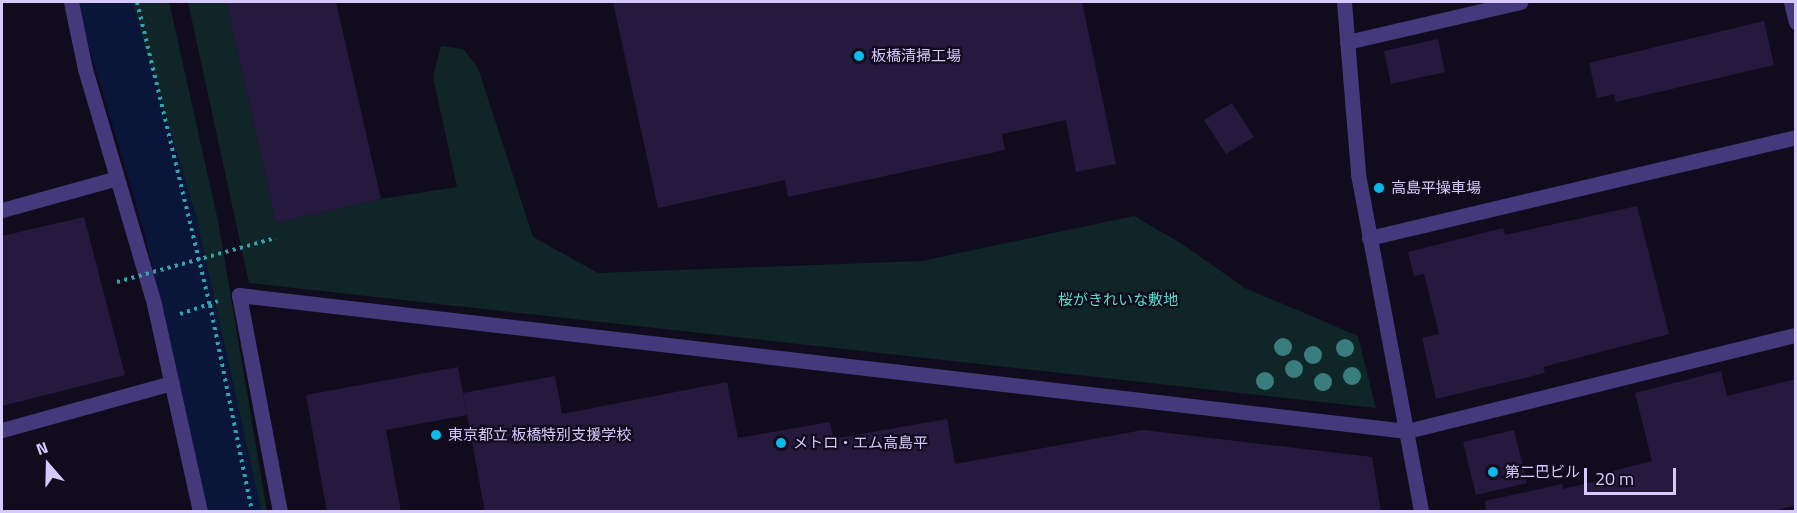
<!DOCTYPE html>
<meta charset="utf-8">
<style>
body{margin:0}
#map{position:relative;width:1797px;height:513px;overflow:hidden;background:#110c1d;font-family:"Titillium Web","Noto Sans JP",sans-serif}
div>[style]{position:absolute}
.green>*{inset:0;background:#102527}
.river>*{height:54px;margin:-27px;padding:0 27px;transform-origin:27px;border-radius:27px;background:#0a1639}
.building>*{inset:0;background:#25193e}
.path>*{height:4px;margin-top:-2px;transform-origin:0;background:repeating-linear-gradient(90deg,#31a4ab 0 3px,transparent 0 7.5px)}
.minor>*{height:15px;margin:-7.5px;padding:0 7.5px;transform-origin:7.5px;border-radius:7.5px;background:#43397b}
.path-bridge>*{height:4px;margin-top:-2px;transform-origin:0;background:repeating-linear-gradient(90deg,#31a4ab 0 3px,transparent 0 7.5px)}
.trees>*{width:18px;height:18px;margin:-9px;border-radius:50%;background:#397d7c}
.dots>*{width:16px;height:16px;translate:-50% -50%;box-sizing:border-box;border:3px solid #110c1d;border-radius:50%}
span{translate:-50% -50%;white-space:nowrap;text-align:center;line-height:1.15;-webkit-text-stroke:4.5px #110c1d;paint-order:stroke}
.poi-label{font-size:15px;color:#d6cafd}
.left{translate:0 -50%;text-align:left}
.park-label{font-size:15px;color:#5adac9}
.frame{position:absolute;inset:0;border:3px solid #d6cafd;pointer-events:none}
.north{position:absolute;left:18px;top:435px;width:60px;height:60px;-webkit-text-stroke:4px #110c1d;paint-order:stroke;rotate:340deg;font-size:16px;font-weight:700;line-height:24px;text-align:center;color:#d6cafd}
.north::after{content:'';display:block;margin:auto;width:21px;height:27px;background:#d6cafd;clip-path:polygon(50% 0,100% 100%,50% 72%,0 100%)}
.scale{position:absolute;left:1584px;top:468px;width:92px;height:27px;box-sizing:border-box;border:3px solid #d6cafd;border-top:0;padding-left:8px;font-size:18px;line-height:21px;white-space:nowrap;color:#d6cafd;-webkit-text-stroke:4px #110c1d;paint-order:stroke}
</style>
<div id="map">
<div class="green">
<div style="clip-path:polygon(84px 2px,169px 2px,218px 221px,267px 511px,209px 511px,152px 256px,94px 59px)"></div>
<div style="clip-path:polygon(188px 2px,226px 2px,276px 223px,381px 199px,457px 187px,433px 77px,441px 46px,463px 49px,478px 68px,533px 237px,598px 273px,922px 261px,1134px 216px,1182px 244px,1245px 288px,1358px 336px,1376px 408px,249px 283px)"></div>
</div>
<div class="river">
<div style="left:104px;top:2px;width:231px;rotate:73.4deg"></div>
<div style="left:170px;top:223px;width:296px;rotate:77.5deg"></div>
</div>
<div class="building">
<div style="clip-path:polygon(226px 2px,336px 2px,381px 199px,276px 223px)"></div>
<div style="clip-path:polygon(613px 2px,1082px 2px,1116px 164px,1076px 172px,1066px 120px,1002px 134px,1005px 150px,788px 197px,785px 180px,658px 208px)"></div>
<div style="clip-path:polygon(1764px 21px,1774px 65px,1616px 102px,1614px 94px,1597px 98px,1589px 63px)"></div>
<div style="clip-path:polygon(1438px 39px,1445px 72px,1391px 84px,1384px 51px)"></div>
<div style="clip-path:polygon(1232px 103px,1254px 137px,1226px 154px,1204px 120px)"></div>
<div style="clip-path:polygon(1637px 206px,1669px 334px,1543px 367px,1545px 373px,1436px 399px,1422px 338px,1439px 334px,1424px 274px,1414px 276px,1408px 252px,1503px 228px,1505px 235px)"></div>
<div style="clip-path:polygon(84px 217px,125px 375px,2px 406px,2px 236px)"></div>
<div style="clip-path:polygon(458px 367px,467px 415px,386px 430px,401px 512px,327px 512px,306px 395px)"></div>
<div style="clip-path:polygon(1721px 371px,1727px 396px,1796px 379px,1796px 505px,1771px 512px,1486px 512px,1485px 501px,1562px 484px,1563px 489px,1614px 477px,1613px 471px,1652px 461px,1635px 393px)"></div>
<div style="clip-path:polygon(555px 376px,562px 414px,727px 382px,738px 438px,830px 422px,833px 439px,947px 419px,955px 464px,1143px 430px,1372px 457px,1381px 512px,485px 512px,463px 393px)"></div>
<div style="clip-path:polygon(1514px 430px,1527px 483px,1476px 495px,1463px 442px)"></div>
</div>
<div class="path">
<div style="left:137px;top:2px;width:312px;rotate:76.5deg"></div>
<div style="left:210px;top:305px;width:211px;rotate:78.5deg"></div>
<div style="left:180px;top:314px;width:40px;rotate:-18.9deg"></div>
</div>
<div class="minor">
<div style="left:71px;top:2px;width:68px;rotate:78.2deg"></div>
<div style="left:85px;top:69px;width:245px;rotate:73.6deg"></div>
<div style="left:154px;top:304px;width:213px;rotate:77.5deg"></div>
<div style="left:1344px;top:2px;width:173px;rotate:85.3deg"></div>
<div style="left:1358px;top:174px;width:344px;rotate:79.4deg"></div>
<div style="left:1791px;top:2px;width:21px;rotate:76deg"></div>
<div style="left:1347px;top:42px;width:178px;rotate:-13deg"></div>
<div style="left:2px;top:210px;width:119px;rotate:-15.5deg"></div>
<div style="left:1369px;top:238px;width:439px;rotate:-13.3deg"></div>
<div style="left:2px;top:430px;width:176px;rotate:-15.5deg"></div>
<div style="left:280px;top:512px;width:221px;rotate:-100.7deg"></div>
<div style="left:239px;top:295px;width:1176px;rotate:6.64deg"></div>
<div style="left:1407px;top:431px;width:401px;rotate:-13.9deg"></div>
</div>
<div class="path-bridge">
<div style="left:117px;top:282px;width:165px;rotate:-15.5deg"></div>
</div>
<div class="trees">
<div style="left:1283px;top:347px"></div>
<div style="left:1345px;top:348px"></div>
<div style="left:1313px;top:355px"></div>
<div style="left:1294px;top:369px"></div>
<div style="left:1352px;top:376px"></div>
<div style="left:1265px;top:381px"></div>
<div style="left:1323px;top:382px"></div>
</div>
<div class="dots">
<div style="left:859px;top:56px;background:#07bbec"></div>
<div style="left:1379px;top:188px;background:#07bbec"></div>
<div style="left:436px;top:435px;background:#07bbec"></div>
<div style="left:781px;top:443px;background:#07bbec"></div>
<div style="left:1493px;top:472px;background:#07bbec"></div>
</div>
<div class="poi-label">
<span class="left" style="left:871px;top:56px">板橋清掃工場</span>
<span class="left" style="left:1391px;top:188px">高島平操車場</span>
<span class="left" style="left:448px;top:435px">東京都立 板橋特別支援学校</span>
<span class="left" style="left:793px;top:443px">メトロ・エム高島平</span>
<span class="left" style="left:1505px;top:472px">第二巴ビル</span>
</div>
<div class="park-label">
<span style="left:1118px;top:300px">桜がきれいな敷地</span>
</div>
<div class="frame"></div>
<div class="north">N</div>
<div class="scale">20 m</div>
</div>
